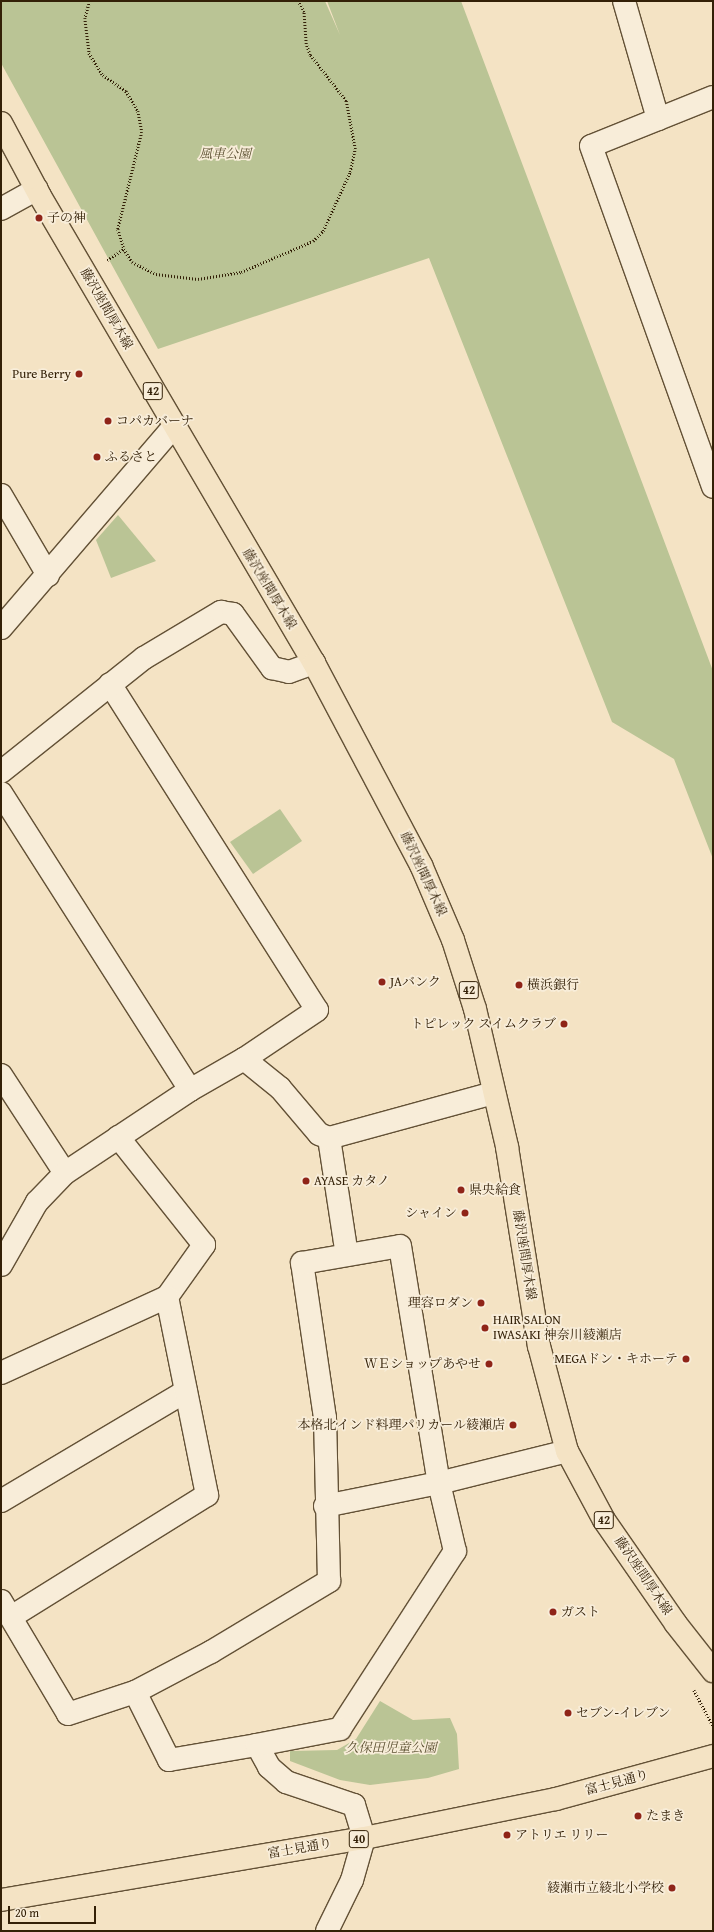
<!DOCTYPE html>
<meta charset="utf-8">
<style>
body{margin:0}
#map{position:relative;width:714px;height:1932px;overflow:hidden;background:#f4e3c4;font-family:"Gentium Book Plus","Noto Serif JP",serif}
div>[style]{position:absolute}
.green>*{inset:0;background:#bac495}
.path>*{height:2.5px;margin-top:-1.25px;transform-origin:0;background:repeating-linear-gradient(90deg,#332007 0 1px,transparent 0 3px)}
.roads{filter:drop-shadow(1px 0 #635136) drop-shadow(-1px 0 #635136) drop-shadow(0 1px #635136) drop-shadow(0 -1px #635136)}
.minor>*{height:22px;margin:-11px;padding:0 11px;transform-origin:11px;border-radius:11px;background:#f8edd9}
.major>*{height:22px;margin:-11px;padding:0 11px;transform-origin:11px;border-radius:11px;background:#f4e3c4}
.dots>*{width:11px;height:11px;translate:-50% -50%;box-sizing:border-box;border:2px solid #f8edd9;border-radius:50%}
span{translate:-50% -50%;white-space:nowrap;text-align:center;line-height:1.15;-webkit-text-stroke:3.5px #f8edd9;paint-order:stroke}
.shield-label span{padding:1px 3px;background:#f8edd9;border:1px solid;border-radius:3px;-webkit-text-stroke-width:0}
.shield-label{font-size:12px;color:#332007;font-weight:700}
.park-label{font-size:13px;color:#5c5132;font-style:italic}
.poi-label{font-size:13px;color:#332007}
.left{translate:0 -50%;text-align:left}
.right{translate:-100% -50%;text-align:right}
.street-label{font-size:13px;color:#332007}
.frame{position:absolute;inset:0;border:2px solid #332007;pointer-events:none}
.scale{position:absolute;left:8px;top:1906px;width:88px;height:18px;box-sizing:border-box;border:2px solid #332007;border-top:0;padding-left:5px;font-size:12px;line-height:14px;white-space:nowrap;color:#332007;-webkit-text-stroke:3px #f8edd9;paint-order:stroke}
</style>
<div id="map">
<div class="green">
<div style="clip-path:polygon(1px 1px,325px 1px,340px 35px,327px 1px,461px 1px,713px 671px,713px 859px,674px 759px,612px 722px,429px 258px,158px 349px,1px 63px)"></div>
<div style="clip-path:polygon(118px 515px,156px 561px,111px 578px,96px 540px)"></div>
<div style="clip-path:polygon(280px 809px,302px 841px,253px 874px,230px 842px)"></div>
<div style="clip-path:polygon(380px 1701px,413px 1720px,450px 1718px,457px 1734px,459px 1769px,428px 1778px,370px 1785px,340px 1780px,290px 1761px,290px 1751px,337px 1750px,356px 1739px)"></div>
</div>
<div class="path">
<div style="left:90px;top:1px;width:18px;rotate:106deg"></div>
<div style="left:85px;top:18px;width:35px;rotate:83deg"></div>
<div style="left:89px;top:53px;width:26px;rotate:58deg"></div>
<div style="left:103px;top:75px;width:28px;rotate:35deg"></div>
<div style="left:126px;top:91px;width:23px;rotate:59deg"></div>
<div style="left:138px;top:111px;width:21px;rotate:79deg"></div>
<div style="left:142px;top:132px;width:100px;rotate:103.9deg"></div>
<div style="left:118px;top:229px;width:21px;rotate:73deg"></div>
<div style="left:124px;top:249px;width:15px;rotate:58deg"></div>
<div style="left:132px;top:262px;width:27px;rotate:27deg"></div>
<div style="left:156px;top:274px;width:42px;rotate:6.8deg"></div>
<div style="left:198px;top:279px;width:44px;rotate:-9.2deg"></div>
<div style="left:241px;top:272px;width:78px;rotate:-23.3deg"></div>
<div style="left:313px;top:241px;width:14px;rotate:-45deg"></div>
<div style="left:323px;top:231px;width:65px;rotate:-65.4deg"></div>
<div style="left:350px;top:172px;width:24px;rotate:-78deg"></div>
<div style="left:355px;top:149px;width:49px;rotate:-100.6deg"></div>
<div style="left:346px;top:101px;width:58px;rotate:-128deg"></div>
<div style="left:310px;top:55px;width:12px;rotate:-110deg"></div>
<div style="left:306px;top:44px;width:32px;rotate:-94deg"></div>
<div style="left:304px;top:12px;width:13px;rotate:-119deg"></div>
<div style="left:107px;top:260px;width:20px;rotate:-33deg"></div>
<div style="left:694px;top:1690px;width:40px;rotate:62deg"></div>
</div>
<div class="roads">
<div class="minor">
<div style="left:624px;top:1px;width:123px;rotate:73.9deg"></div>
<div style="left:713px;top:97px;width:131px;rotate:158.1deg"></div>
<div style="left:591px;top:146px;width:362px;rotate:70.3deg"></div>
<div style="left:1px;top:209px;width:41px;rotate:-29.1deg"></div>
<div style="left:1px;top:495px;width:93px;rotate:59.6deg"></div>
<div style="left:1px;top:628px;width:266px;rotate:-49.4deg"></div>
<div style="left:110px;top:684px;width:386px;rotate:57.6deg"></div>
<div style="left:317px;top:1010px;width:88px;rotate:146.1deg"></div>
<div style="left:1px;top:772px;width:183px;rotate:-38.6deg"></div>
<div style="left:144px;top:658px;width:90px;rotate:-30.9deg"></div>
<div style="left:221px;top:612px;width:12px;rotate:9deg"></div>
<div style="left:233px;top:614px;width:67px;rotate:54.2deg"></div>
<div style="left:272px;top:668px;width:17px;rotate:13deg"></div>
<div style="left:289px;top:672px;width:27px;rotate:-20deg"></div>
<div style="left:1px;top:793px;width:352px;rotate:57.5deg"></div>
<div style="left:1px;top:1075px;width:117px;rotate:56.9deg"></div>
<div style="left:329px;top:1138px;width:118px;rotate:81.3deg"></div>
<div style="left:1px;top:1265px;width:73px;rotate:-60.3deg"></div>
<div style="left:37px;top:1202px;width:40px;rotate:-46deg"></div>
<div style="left:65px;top:1173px;width:150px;rotate:-33.6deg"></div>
<div style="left:190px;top:1090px;width:62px;rotate:-29.9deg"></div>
<div style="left:244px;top:1059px;width:46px;rotate:38.9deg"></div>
<div style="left:280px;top:1088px;width:60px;rotate:49.7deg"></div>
<div style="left:319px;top:1134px;width:11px;rotate:22deg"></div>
<div style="left:329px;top:1138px;width:170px;rotate:-15.3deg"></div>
<div style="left:1px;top:1373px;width:183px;rotate:-24.6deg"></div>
<div style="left:167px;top:1297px;width:64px;rotate:-54.6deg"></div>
<div style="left:204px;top:1245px;width:138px;rotate:-128.5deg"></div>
<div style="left:1px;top:1501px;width:215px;rotate:-30.7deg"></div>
<div style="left:325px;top:1506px;width:116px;rotate:-11.4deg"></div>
<div style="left:439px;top:1483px;width:132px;rotate:-14deg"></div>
<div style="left:1px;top:1601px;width:131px;rotate:59.3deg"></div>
<div style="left:68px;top:1714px;width:71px;rotate:-18.2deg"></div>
<div style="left:135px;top:1692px;width:76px;rotate:63.4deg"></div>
<div style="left:169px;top:1760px;width:89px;rotate:-9.7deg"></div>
<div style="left:257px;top:1745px;width:25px;rotate:61deg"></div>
<div style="left:269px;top:1767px;width:23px;rotate:41deg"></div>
<div style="left:286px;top:1782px;width:72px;rotate:18.7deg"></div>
<div style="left:354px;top:1805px;width:34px;rotate:73deg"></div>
<div style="left:364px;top:1838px;width:44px;rotate:105.9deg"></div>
<div style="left:352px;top:1880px;width:57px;rotate:116.1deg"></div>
<div style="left:11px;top:1617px;width:231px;rotate:-31.9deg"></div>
<div style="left:207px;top:1495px;width:202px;rotate:-101.4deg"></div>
<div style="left:135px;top:1692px;width:86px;rotate:-27.8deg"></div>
<div style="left:211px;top:1652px;width:138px;rotate:-31deg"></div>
<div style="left:329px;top:1581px;width:163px;rotate:-91.4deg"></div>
<div style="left:325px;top:1418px;width:157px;rotate:-98.4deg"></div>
<div style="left:302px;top:1263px;width:99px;rotate:-9.8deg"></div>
<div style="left:400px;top:1246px;width:240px;rotate:80.7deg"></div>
<div style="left:439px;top:1483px;width:70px;rotate:76.8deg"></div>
<div style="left:455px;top:1551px;width:212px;rotate:122.9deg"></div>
<div style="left:340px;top:1729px;width:85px;rotate:169.1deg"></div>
</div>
<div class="major">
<div style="left:1px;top:123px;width:83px;rotate:61.9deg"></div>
<div style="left:40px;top:196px;width:541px;rotate:59.6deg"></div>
<div style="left:314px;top:663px;width:229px;rotate:62.1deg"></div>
<div style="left:421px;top:865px;width:82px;rotate:66.9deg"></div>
<div style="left:453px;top:940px;width:72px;rotate:72.3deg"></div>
<div style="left:475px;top:1009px;width:142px;rotate:76.9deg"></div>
<div style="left:507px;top:1147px;width:202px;rotate:80.9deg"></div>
<div style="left:539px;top:1346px;width:109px;rotate:75.1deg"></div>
<div style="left:567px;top:1451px;width:78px;rotate:61.8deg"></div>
<div style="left:604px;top:1520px;width:126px;rotate:55.3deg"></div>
<div style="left:676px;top:1624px;width:60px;rotate:51.8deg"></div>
<div style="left:1px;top:1900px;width:368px;rotate:-9.7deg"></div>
<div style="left:364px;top:1838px;width:196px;rotate:-11.5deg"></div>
<div style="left:556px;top:1799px;width:163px;rotate:-15.3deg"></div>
</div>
</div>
<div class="dots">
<div style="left:39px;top:218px;background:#8f2418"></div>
<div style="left:79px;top:374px;background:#8f2418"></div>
<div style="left:108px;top:421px;background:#8f2418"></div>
<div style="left:97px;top:457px;background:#8f2418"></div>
<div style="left:382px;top:982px;background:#8f2418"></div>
<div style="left:519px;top:985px;background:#8f2418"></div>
<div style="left:564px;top:1024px;background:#8f2418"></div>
<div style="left:306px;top:1181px;background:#8f2418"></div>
<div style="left:461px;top:1190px;background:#8f2418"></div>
<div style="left:465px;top:1213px;background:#8f2418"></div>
<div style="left:481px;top:1303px;background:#8f2418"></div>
<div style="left:485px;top:1328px;background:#8f2418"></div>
<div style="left:686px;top:1359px;background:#8f2418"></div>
<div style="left:489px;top:1364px;background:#8f2418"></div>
<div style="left:513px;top:1425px;background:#8f2418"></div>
<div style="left:553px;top:1612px;background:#8f2418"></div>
<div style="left:568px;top:1713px;background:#8f2418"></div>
<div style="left:638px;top:1816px;background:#8f2418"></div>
<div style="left:507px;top:1835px;background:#8f2418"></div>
<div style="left:672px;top:1888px;background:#8f2418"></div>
</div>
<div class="shield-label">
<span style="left:153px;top:391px">42</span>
<span style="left:469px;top:990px">42</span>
<span style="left:604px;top:1520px">42</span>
<span style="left:359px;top:1839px">40</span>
</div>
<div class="park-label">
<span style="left:225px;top:154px">風車公園</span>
<span style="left:391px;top:1748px">久保田児童公園</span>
</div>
<div class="poi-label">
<span class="left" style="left:47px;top:218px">子の神</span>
<span class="right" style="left:71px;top:374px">Pure Berry</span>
<span class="left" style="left:116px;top:421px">コパカバーナ</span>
<span class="left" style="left:105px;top:457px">ふるさと</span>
<span class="left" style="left:390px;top:982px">JAバンク</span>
<span class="left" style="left:527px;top:985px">横浜銀行</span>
<span class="right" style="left:556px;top:1024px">トピレック スイムクラブ</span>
<span class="left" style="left:314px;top:1181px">AYASE カタノ</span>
<span class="left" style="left:469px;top:1190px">県央給食</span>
<span class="right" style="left:457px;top:1213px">シャイン</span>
<span class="right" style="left:473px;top:1303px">理容ロダン</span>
<span class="left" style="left:493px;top:1328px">HAIR SALON<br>IWASAKI 神奈川綾瀬店</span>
<span class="right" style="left:678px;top:1359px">MEGAドン・キホーテ</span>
<span class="right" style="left:481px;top:1364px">ＷＥショップあやせ</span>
<span class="right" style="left:505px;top:1425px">本格北インド料理パリカール綾瀬店</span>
<span class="left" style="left:561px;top:1612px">ガスト</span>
<span class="left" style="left:576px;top:1713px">セブン-イレブン</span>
<span class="left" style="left:646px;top:1816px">たまき</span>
<span class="left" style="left:515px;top:1835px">アトリエ リリー</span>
<span class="right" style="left:664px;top:1888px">綾瀬市立綾北小学校</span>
</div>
<div class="street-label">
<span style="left:106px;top:309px;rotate:60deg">藤沢座間厚木線</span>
<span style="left:269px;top:589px;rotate:59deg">藤沢座間厚木線</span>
<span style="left:423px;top:874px;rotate:65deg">藤沢座間厚木線</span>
<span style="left:524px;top:1255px;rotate:81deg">藤沢座間厚木線</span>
<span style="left:643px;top:1576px;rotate:56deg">藤沢座間厚木線</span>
<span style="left:617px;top:1783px;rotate:-15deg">富士見通り</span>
<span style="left:300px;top:1849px;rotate:-10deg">富士見通り</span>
</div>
<div class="frame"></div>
<div class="scale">20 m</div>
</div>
